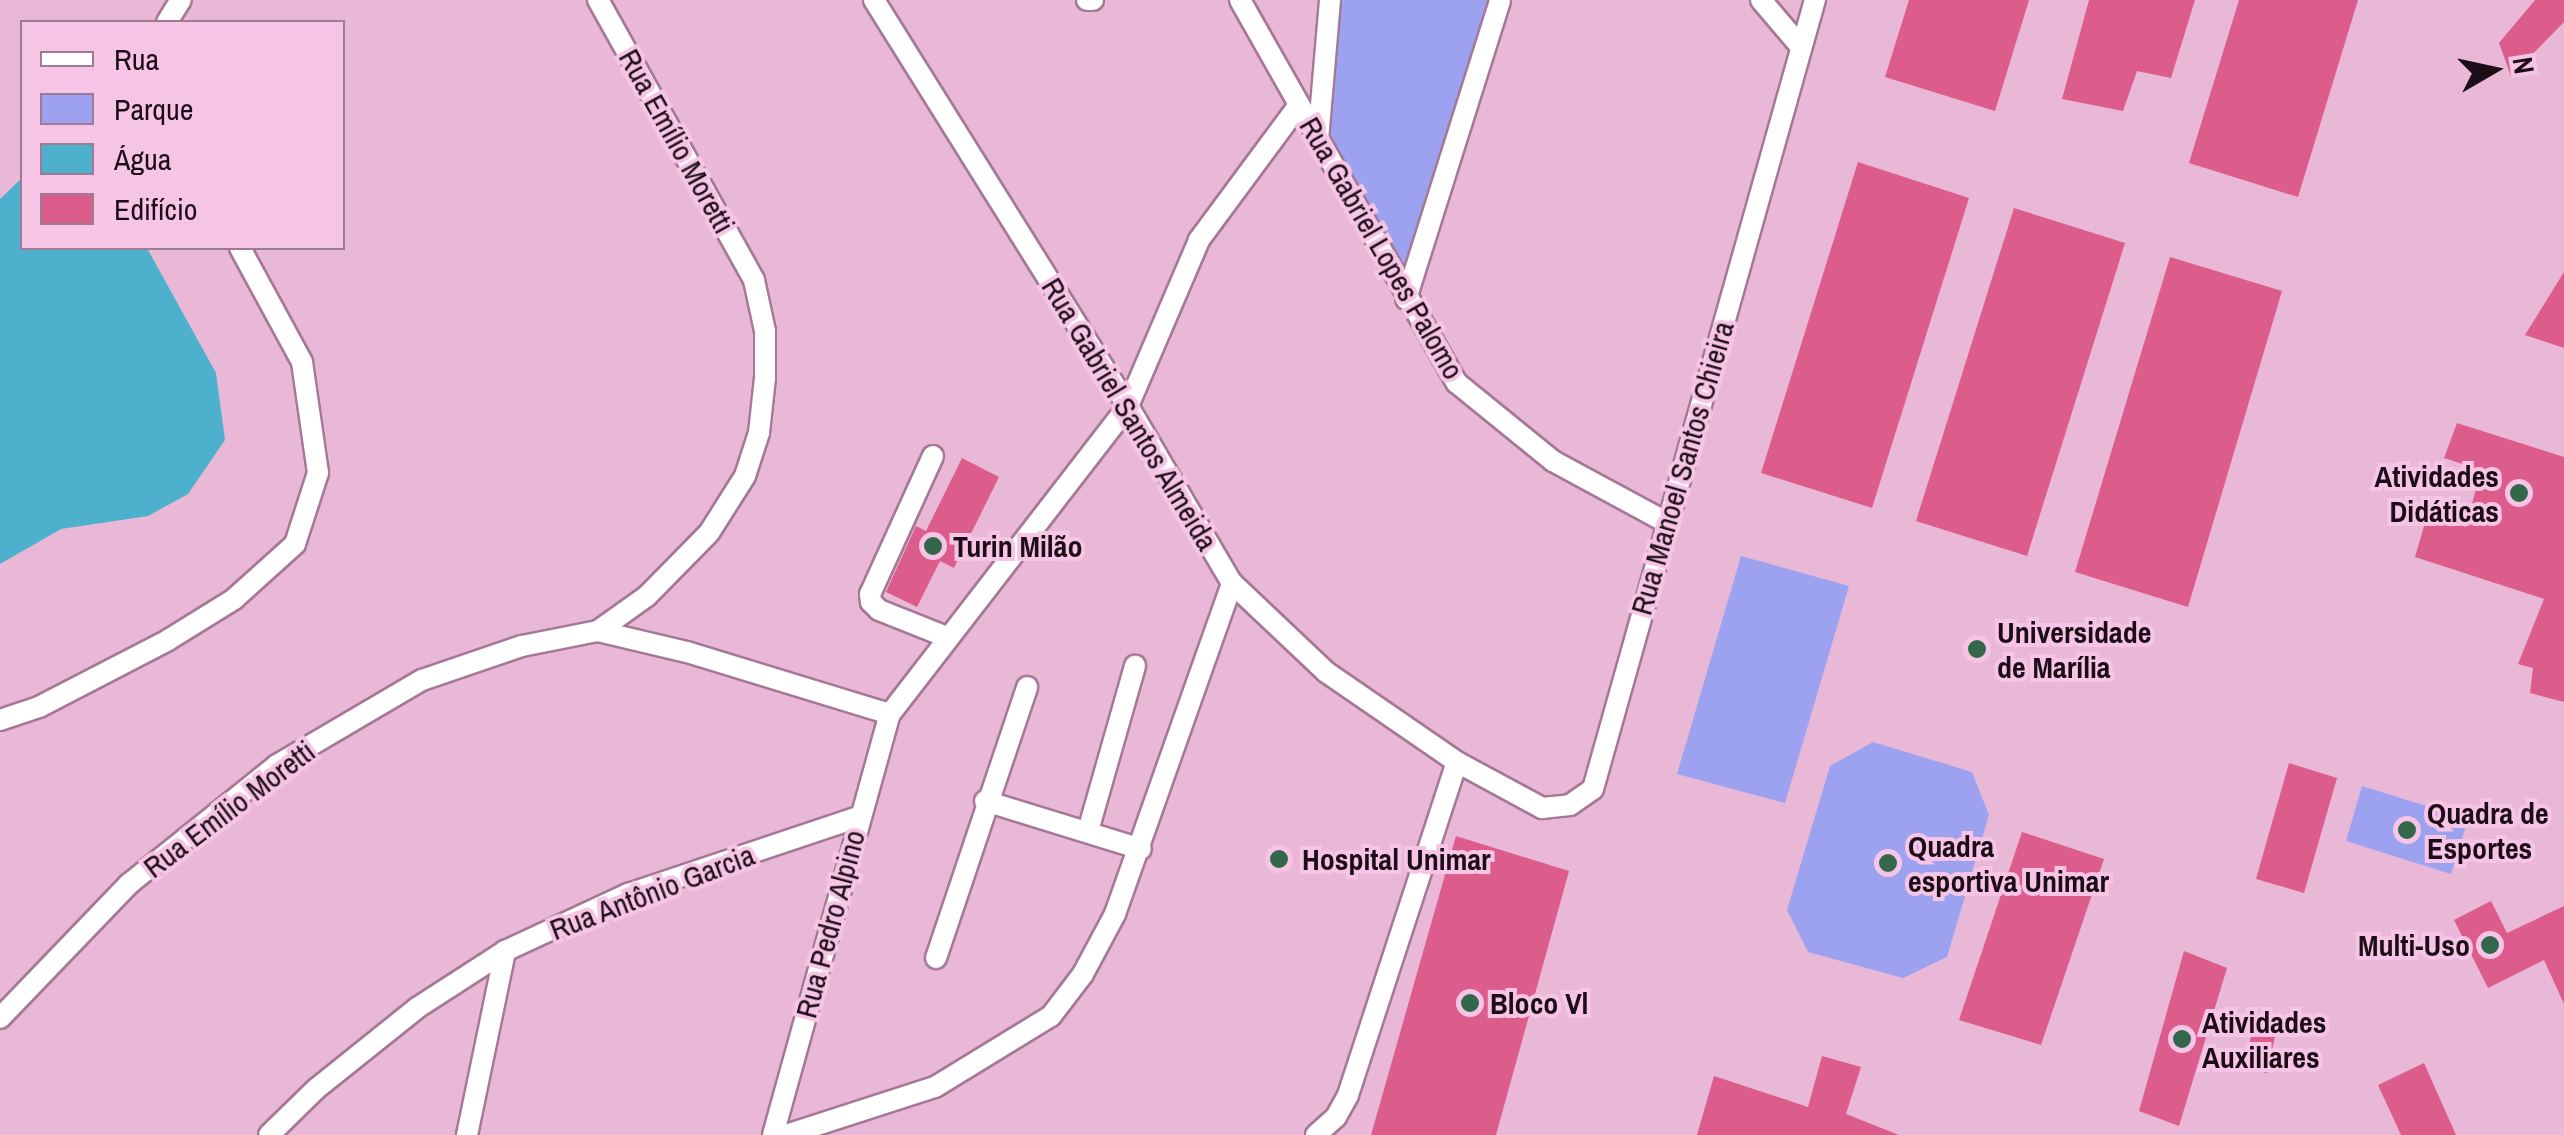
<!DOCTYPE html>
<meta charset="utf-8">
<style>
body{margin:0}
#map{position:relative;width:2564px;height:1135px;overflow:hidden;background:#e9b8d7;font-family:"Archivo Narrow",sans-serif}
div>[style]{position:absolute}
.green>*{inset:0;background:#9ca2f0}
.water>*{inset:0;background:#4db0cd}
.building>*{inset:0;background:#dc5c8b}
.roads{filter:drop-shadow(2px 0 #a57895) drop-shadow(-2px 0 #a57895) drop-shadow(0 2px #a57895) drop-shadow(0 -2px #a57895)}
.street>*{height:20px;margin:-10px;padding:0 10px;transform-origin:10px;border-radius:10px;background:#fff}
.dots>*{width:28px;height:28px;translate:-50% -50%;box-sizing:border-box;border:5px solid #f6c5e5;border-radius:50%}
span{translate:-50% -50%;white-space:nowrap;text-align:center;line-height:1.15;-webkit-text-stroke:8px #f6c5e5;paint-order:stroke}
.street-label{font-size:30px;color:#1d0d18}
.poi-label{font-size:30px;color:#1d0d18;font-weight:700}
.right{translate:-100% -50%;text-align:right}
.left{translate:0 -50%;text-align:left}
.legend{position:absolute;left:20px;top:20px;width:325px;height:230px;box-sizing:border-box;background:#f6c5e5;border:2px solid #9f7b93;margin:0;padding:12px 18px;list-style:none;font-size:30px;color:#1d0d18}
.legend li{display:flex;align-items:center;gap:20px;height:50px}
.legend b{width:50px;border:2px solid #9f7b93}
.north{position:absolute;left:2444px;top:20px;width:100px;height:100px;-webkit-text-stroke:8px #f6c5e5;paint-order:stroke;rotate:81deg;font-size:28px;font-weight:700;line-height:40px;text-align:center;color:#1d0d18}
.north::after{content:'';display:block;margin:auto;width:35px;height:45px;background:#1d0d18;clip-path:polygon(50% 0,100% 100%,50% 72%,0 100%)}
</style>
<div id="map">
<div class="green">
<div style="clip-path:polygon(1330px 0,1500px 0,1406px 299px,1318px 140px)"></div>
<div style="clip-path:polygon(1741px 556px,1849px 586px,1785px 803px,1677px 774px)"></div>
<div style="clip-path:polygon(1873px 742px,1972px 772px,1989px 815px,1947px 957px,1903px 978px,1808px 952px,1787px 910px,1830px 766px)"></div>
<div style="clip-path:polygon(2362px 786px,2468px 819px,2451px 874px,2346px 841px)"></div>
</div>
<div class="water">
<div style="clip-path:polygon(22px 178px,22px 248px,147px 248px,216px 373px,225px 440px,188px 494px,148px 516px,61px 529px,0 564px,0 199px)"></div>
</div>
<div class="building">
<div style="clip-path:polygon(1909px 0,2029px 0,1995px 111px,1885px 77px)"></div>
<div style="clip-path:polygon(2089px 0,2195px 0,2171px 78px,2137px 71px,2123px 111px,2062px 99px)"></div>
<div style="clip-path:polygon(2239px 0,2358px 0,2298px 197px,2189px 163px)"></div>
<div style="clip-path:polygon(2535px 0,2564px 0,2564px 22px,2511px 76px,2499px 43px)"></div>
<div style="clip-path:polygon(1858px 162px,1969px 198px,1872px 508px,1761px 473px)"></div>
<div style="clip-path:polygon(2014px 208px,2125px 243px,2027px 556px,1916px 521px)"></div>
<div style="clip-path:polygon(2170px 257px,2282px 291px,2188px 607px,2075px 572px)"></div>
<div style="clip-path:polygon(2564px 272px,2564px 348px,2525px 335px)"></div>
<div style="clip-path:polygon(2457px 423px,2564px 457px,2564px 702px,2530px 693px,2533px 668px,2518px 664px,2544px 599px,2415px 557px,2427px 516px,2466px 527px,2481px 470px,2444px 458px)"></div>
<div style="clip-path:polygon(962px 458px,999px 477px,954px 568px,940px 561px,917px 607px,886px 592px,916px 526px,926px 531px)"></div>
<div style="clip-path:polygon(2289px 763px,2337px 778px,2304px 893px,2256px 879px)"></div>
<div style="clip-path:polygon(2022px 832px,2104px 859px,2041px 1045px,1959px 1020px)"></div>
<div style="clip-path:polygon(1456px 836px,1569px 871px,1496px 1135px,1371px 1135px)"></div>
<div style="clip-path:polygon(2491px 901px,2507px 933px,2564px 906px,2564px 1004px,2544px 960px,2488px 988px,2454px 920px)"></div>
<div style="clip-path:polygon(2184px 951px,2227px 968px,2179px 1126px,2139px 1111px)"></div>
<div style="clip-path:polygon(2256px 1013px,2279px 1018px,2267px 1073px,2244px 1068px)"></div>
<div style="clip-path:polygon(1822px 1056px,1861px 1067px,1846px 1114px,1899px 1135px,1697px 1135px,1714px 1076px,1808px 1107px)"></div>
<div style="clip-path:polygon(2424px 1063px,2456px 1135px,2401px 1135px,2378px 1085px)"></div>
</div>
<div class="roads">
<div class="street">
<div style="left:874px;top:0;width:479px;rotate:58deg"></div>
<div style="left:1128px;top:406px;width:205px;rotate:59.6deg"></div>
<div style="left:1232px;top:583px;width:129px;rotate:43.4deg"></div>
<div style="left:1326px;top:672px;width:159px;rotate:34.5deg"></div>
<div style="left:1457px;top:762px;width:97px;rotate:28.4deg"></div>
<div style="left:1542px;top:808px;width:28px;rotate:-6deg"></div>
<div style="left:1570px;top:805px;width:28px;rotate:-35deg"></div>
<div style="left:1593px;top:789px;width:820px;rotate:-74.29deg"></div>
<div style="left:1087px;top:0;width:6px"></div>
<div style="left:1240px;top:0;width:440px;rotate:60.5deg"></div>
<div style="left:1457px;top:383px;width:124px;rotate:39.1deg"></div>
<div style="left:1553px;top:461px;width:128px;rotate:28.4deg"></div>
<div style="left:1761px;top:0;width:62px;rotate:49.6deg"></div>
<div style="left:167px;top:22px;width:26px;rotate:-58deg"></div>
<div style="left:1318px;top:140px;width:141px;rotate:-85.1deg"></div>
<div style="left:1406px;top:299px;width:313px;rotate:-72.5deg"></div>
<div style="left:933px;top:456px;width:152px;rotate:114.5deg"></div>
<div style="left:870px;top:594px;width:8px;rotate:83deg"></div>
<div style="left:871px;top:602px;width:11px;rotate:45deg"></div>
<div style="left:879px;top:610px;width:73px;rotate:21.7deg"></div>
<div style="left:598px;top:631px;width:91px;rotate:13.3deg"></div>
<div style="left:687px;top:652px;width:212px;rotate:17deg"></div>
<div style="left:0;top:720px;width:41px;rotate:-18.4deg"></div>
<div style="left:39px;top:707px;width:145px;rotate:-27.4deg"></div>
<div style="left:168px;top:640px;width:78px;rotate:-31.8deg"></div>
<div style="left:234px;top:599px;width:82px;rotate:-42deg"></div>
<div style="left:295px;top:544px;width:75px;rotate:-72.1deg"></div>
<div style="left:318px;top:473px;width:112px;rotate:-98.2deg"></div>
<div style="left:302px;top:362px;width:130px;rotate:-118.5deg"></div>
<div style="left:985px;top:801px;width:163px;rotate:17.1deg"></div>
<div style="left:1088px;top:831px;width:172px;rotate:-74.1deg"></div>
<div style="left:936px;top:958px;width:286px;rotate:-71.4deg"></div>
<div style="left:0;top:1018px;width:186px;rotate:-46.1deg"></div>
<div style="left:129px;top:884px;width:190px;rotate:-38.8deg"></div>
<div style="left:277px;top:765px;width:168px;rotate:-30.4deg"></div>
<div style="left:422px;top:680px;width:106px;rotate:-18.8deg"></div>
<div style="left:522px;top:646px;width:77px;rotate:-11.2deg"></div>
<div style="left:598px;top:631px;width:60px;rotate:-35.5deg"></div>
<div style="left:647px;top:596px;width:88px;rotate:-45.5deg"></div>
<div style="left:709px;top:533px;width:67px;rotate:-57.7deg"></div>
<div style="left:745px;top:476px;width:45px;rotate:-72deg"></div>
<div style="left:759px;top:433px;width:55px;rotate:-83.8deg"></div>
<div style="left:765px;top:378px;width:47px;rotate:-90deg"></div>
<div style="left:765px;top:331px;width:52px;rotate:-102.2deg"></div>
<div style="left:754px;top:280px;width:321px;rotate:-119.1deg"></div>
<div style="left:269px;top:1135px;width:66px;rotate:-44.4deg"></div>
<div style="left:316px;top:1089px;width:129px;rotate:-38.7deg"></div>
<div style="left:417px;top:1008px;width:105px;rotate:-32.9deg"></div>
<div style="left:505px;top:951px;width:136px;rotate:-24.9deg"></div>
<div style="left:628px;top:894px;width:243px;rotate:-18.5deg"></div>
<div style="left:467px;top:1135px;width:188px;rotate:-78.3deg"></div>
<div style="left:773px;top:1135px;width:437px;rotate:-74.5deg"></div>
<div style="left:890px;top:714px;width:389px;rotate:-52.3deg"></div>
<div style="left:1128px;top:406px;width:181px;rotate:-66.8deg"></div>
<div style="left:1199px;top:240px;width:168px;rotate:-53.5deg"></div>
<div style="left:786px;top:1135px;width:157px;rotate:-17.9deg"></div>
<div style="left:935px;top:1087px;width:136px;rotate:-31.5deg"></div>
<div style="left:1051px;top:1016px;width:53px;rotate:-52.7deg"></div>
<div style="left:1083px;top:974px;width:68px;rotate:-61.9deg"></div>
<div style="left:1115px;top:914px;width:351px;rotate:-70.5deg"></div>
<div style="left:1316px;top:1135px;width:27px;rotate:-42deg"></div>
<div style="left:1336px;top:1117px;width:25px;rotate:-61deg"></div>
<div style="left:1348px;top:1095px;width:350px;rotate:-71.9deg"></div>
</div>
</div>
<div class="dots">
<div style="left:2519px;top:493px;background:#32674c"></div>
<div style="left:933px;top:546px;background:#32674c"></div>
<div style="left:1977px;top:649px;background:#32674c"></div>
<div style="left:2407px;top:830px;background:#32674c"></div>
<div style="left:1279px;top:859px;background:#32674c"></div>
<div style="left:1888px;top:863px;background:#32674c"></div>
<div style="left:2490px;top:945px;background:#32674c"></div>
<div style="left:1470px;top:1003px;background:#32674c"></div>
<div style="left:2182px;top:1039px;background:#32674c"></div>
</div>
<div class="street-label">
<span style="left:677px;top:141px;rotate:61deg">Rua Emílio Moretti</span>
<span style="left:1382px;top:248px;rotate:60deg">Rua Gabriel Lopes Palomo</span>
<span style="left:1130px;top:414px;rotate:59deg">Rua Gabriel Santos Almeida</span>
<span style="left:1682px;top:468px;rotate:-74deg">Rua Manoel Santos Chieira</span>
<span style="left:229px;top:809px;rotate:-37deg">Rua Emílio Moretti</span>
<span style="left:652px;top:892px;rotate:-21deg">Rua Antônio Garcia</span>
<span style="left:830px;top:924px;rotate:-75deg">Rua Pedro Alpino</span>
</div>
<div class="poi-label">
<span class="right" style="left:2499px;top:493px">Atividades<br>Didáticas</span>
<span class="left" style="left:953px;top:546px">Turin Milão</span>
<span class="left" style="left:1997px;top:649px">Universidade<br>de Marília</span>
<span class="left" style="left:2427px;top:830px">Quadra de<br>Esportes</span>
<span class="left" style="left:1908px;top:863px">Quadra<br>esportiva Unimar</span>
<span class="left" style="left:1302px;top:859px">Hospital Unimar</span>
<span class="right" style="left:2470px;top:945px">Multi-Uso</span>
<span class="left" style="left:1490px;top:1003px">Bloco Vl</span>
<span class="left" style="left:2202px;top:1039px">Atividades<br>Auxiliares</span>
</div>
<ul class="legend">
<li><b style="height:12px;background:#fff"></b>Rua</li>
<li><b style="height:28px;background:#9ca2f0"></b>Parque</li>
<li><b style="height:28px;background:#4db0cd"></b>Água</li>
<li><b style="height:28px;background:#dc5c8b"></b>Edifício</li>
</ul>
<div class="north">N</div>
</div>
